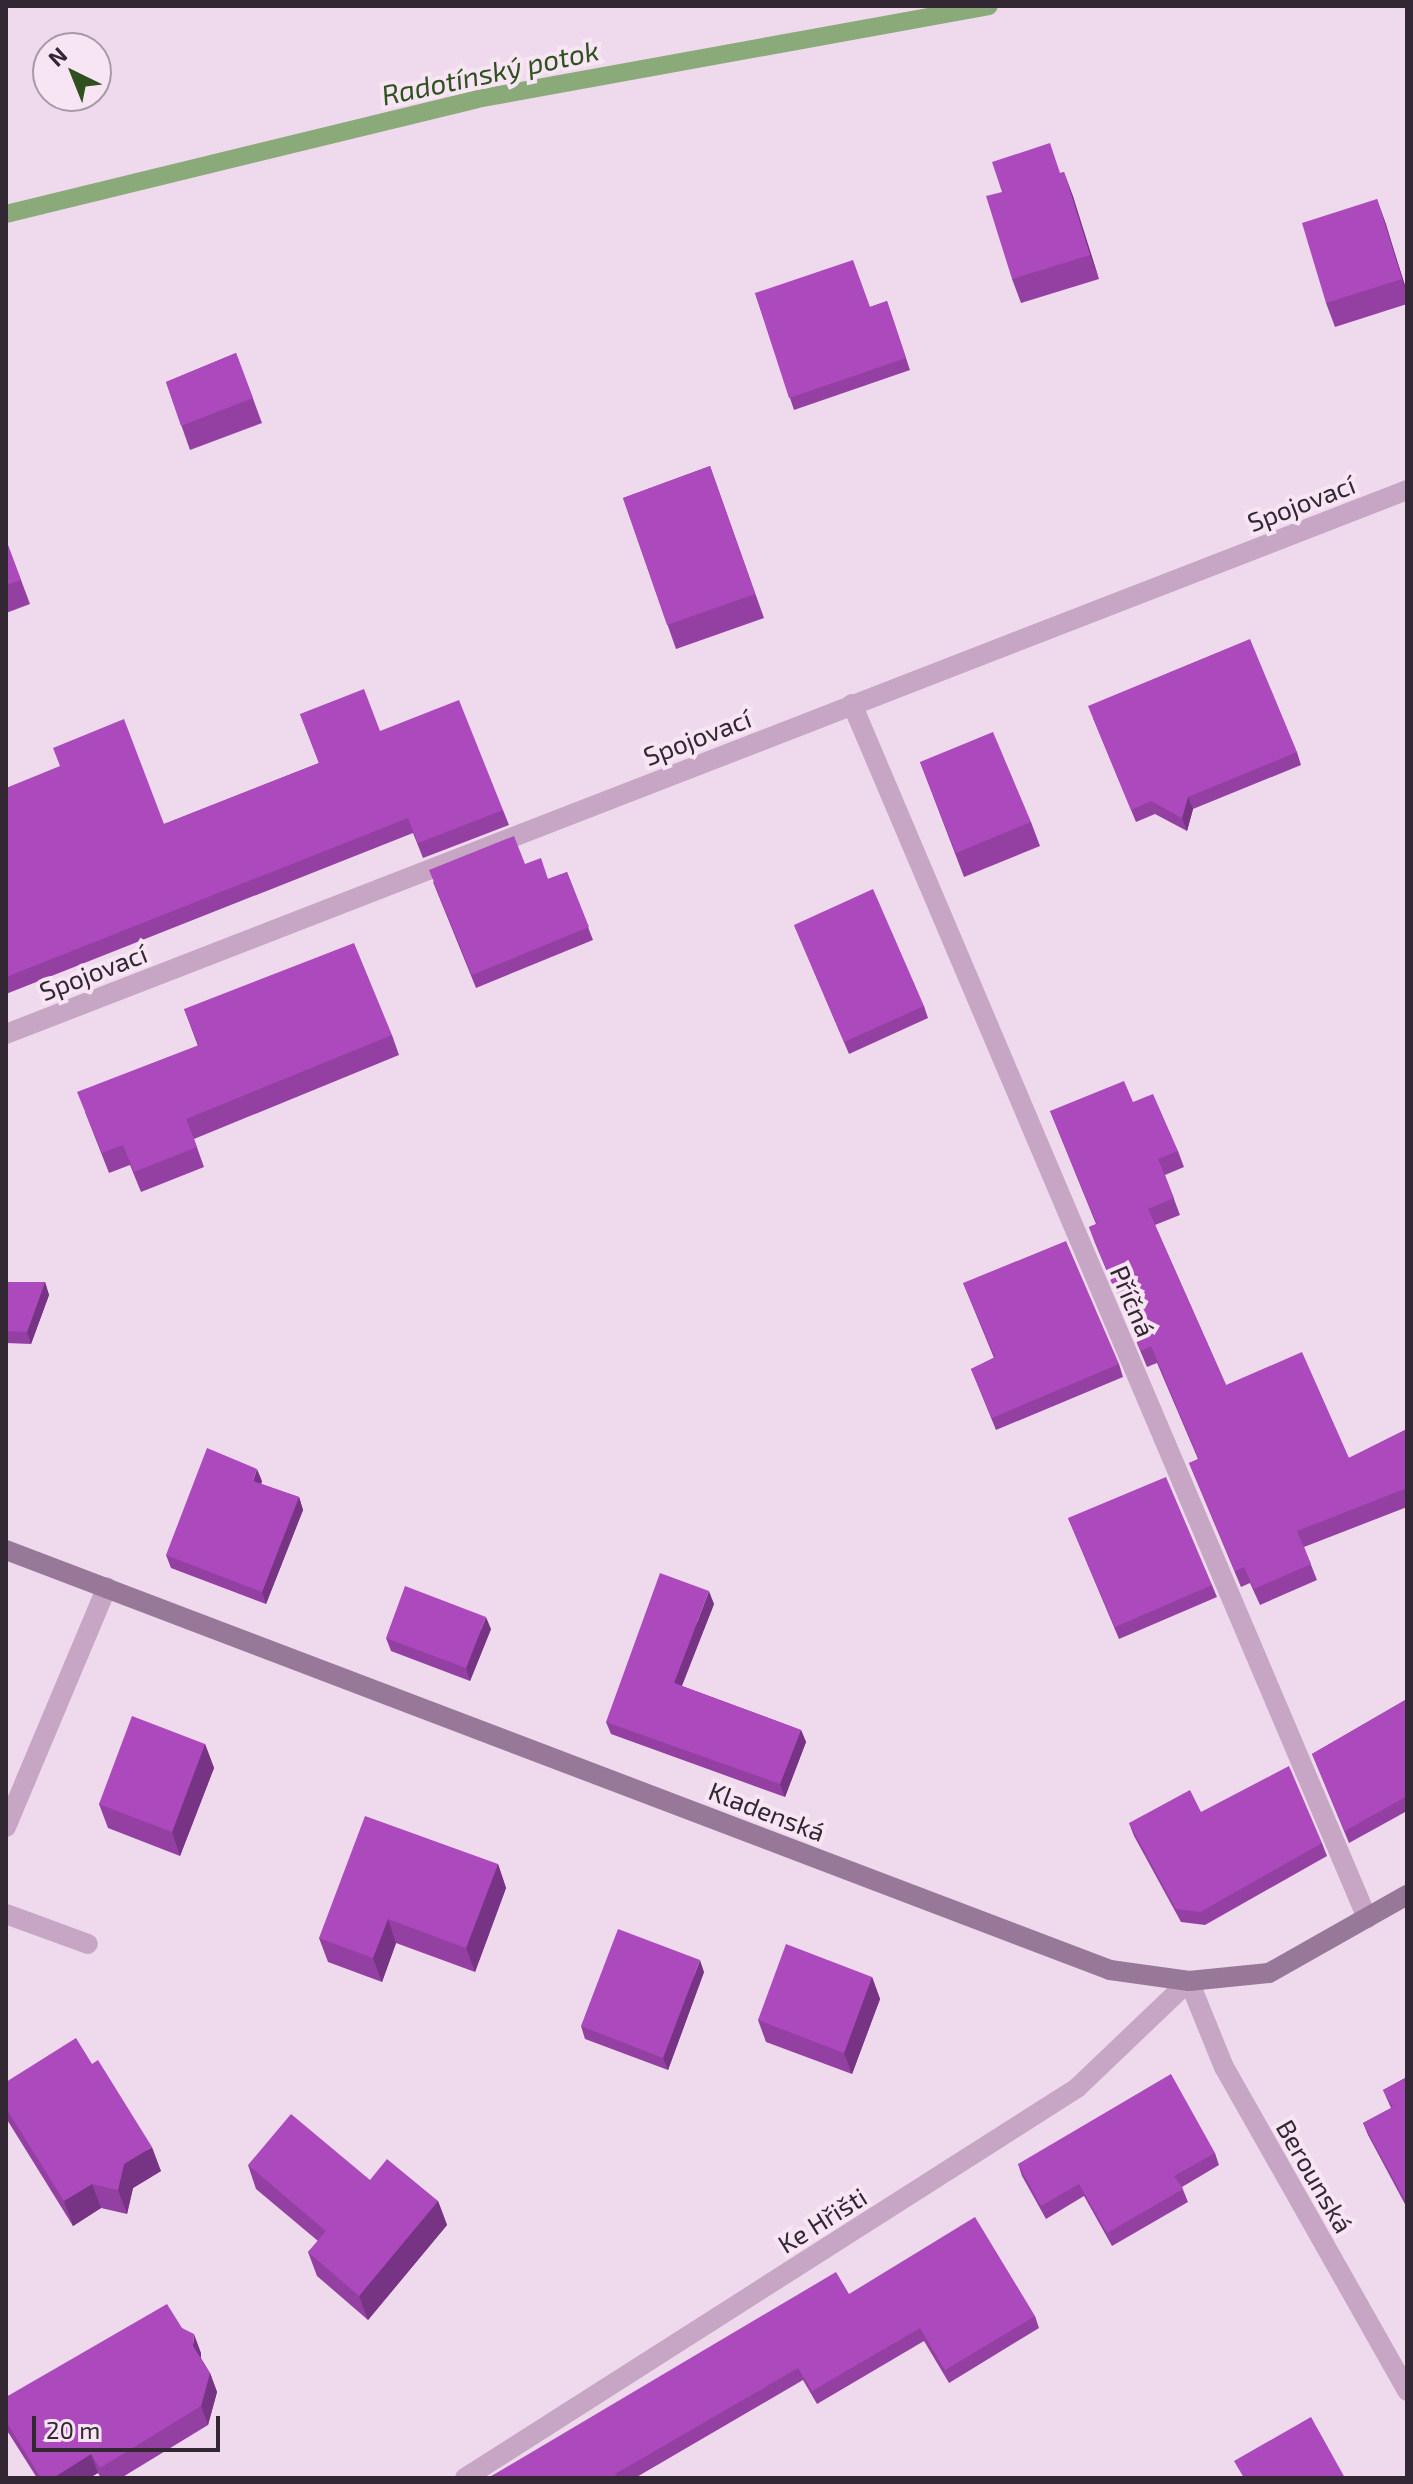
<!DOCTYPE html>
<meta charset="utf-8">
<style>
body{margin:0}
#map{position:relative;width:1413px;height:2484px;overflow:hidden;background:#efd9ec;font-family:"Exo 2",sans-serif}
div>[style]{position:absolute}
.stream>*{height:18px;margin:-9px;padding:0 9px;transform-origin:9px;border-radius:9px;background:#8baa7a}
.street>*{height:20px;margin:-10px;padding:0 10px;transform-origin:10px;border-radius:10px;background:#c6a6c4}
.secondary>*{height:20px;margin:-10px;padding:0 10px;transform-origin:10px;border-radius:10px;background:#987899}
.wall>*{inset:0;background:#9440a3}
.shaded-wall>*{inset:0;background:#783484}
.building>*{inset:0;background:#ac4abd}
span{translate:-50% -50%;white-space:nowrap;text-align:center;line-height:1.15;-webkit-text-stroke:8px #f7e5f4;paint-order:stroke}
.street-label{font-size:26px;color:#322733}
.water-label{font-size:28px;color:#2f511f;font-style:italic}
.frame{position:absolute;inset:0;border:8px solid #322733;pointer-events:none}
.north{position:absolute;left:32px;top:32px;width:80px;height:80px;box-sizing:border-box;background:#f7e5f4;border:2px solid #a899a7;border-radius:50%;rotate:317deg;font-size:22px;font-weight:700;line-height:32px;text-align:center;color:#322733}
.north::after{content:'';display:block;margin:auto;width:28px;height:36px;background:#2f511f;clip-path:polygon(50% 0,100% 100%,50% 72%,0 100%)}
.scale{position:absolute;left:32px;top:2416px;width:188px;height:36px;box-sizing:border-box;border:4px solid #322733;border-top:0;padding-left:10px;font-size:24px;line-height:28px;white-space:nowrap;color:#322733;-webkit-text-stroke:6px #f7e5f4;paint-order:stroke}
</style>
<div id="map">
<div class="stream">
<div style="left:6px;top:214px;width:485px;rotate:-13.7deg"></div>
<div style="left:477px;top:99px;width:520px;rotate:-10.29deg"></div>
</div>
<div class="street">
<div style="left:852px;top:704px;width:1319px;rotate:67.01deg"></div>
<div style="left:6px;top:1034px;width:1503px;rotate:-21.22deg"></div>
<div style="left:6px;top:1827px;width:260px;rotate:-67.2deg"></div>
<div style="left:6px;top:1914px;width:87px;rotate:20.1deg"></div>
<div style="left:465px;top:2478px;width:726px;rotate:-32.51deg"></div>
<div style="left:1077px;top:2088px;width:155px;rotate:-43.7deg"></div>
<div style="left:1189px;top:1981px;width:93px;rotate:67.9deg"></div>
<div style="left:1224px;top:2067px;width:372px;rotate:60.5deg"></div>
</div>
<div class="secondary">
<div style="left:6px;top:1550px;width:1181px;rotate:20.83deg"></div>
<div style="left:1110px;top:1970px;width:80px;rotate:7.9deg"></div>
<div style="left:1189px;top:1981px;width:80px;rotate:-5.7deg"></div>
<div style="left:1269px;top:1973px;width:159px;rotate:-29.5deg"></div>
</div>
<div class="wall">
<div style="clip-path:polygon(1064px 172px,1099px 279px,1021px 303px,1012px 279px,1061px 173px)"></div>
<div style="clip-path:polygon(1377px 199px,1407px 291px,1407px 304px,1335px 327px,1326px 303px)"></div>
<div style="clip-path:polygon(755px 293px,870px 307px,887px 301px,910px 370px,794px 410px)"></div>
<div style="clip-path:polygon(236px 353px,262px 423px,190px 450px,166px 382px)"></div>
<div style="clip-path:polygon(710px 466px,764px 618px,676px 649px,623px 498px)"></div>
<div style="clip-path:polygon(6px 540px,30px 604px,6px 613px)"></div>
<div style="clip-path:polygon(300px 714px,380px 731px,503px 810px,509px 825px,423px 858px,413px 833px,6px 994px,6px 788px,164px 824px,319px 763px)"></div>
<div style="clip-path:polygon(1093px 718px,1297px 752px,1301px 765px,1193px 809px,1187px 831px,1155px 814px,1136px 822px)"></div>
<div style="clip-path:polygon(920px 762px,1031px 822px,1040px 846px,964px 877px)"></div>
<div style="clip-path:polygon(525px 864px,548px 879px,567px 872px,593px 940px,476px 988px,433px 882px)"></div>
<div style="clip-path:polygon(794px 925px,924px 1006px,928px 1018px,849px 1054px)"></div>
<div style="clip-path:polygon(184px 1009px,392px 1035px,399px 1055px,194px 1139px,204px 1167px,141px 1192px,130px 1165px,109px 1173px,85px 1112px,198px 1046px)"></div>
<div style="clip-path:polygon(1133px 1102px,1178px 1151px,1184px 1167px,1165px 1175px,1180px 1215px,1155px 1225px,1226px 1385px,1349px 1458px,1407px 1429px,1407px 1507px,1304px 1547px,1317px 1580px,1260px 1605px,1250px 1583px,1241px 1587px,1189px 1463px,1198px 1459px,1157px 1363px,1147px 1367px,1095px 1243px,1089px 1227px,1096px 1224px,1050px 1111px)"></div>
<div style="clip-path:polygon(6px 1282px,45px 1282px,49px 1295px,31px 1344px,6px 1343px)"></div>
<div style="clip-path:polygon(963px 1283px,1119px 1364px,1123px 1377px,996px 1430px,971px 1369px,994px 1358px)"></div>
<div style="clip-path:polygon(262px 1481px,261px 1484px,299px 1497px,303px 1510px,266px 1604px,171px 1568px,166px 1555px)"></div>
<div style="clip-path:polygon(1068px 1518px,1212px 1585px,1217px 1597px,1119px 1639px)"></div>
<div style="clip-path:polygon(714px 1604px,682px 1686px,801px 1730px,806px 1742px,785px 1797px,611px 1734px,606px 1722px)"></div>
<div style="clip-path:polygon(491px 1629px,470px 1681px,391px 1651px,386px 1638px)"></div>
<div style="clip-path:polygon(1407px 1699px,1407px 1811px,1349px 1843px,1312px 1754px)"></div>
<div style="clip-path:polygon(205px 1744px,214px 1768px,180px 1856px,108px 1828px,99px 1804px)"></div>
<div style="clip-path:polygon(1129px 1823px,1322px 1843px,1327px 1856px,1205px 1925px,1181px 1922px,1134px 1836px)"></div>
<div style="clip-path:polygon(498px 1864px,506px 1888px,475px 1972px,396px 1943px,382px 1982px,328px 1962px,319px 1938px)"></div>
<div style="clip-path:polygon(704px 1972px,668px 2070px,585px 2039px,581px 2026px)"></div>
<div style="clip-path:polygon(872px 1977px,880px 1999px,852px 2074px,766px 2042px,758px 2020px)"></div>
<div style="clip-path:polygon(92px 2064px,161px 2171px,133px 2188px,127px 2214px,101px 2208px,73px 2226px,6px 2118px,6px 2082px)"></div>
<div style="clip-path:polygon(1407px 2077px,1407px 2208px,1368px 2135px,1363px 2123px,1391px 2108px,1383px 2090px)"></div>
<div style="clip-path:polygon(1215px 2153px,1219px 2165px,1182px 2187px,1188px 2202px,1112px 2246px,1084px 2196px,1046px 2219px,1022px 2176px,1018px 2164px)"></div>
<div style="clip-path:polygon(248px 2165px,370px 2180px,438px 2201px,447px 2225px,368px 2320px,317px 2276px,308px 2252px,318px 2241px,256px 2189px)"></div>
<div style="clip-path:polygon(849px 2294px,1035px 2316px,1039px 2328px,949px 2383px,924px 2341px,817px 2404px,803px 2380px,635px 2478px,488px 2478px)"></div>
<div style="clip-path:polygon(182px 2328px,201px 2353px,201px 2358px,210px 2373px,217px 2392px,208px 2425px,121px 2478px,101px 2478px,98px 2473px,89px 2478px,37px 2478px,6px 2429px,6px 2397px)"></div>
</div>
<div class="shaded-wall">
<div style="clip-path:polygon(1064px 172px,1073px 196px,1099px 279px,1090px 255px)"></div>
<div style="clip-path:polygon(1377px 199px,1386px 224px,1407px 293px,1402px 279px)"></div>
<div style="clip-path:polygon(1188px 797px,1193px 809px,1187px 831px,1182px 818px)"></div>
<div style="clip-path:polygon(45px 1282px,49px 1295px,31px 1344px,27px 1332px)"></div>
<div style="clip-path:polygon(257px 1469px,262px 1481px,258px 1494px,253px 1481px)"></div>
<div style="clip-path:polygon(299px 1497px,303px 1510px,266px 1604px,262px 1592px)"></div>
<div style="clip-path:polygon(709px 1591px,714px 1604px,678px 1695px,674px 1683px)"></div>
<div style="clip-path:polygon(486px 1617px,491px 1629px,470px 1681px,466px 1668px)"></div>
<div style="clip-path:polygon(801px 1730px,806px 1742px,785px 1797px,780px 1784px)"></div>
<div style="clip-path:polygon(205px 1744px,214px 1768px,180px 1856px,172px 1832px)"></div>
<div style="clip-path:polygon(498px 1864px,506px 1888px,475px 1972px,466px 1948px)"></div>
<div style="clip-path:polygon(388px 1919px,396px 1943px,382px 1982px,373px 1958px)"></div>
<div style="clip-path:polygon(700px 1960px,704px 1972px,668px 2070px,663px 2058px)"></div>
<div style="clip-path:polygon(872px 1977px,880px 1999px,852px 2074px,844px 2053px)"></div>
<div style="clip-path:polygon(152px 2147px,161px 2171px,133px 2188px,127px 2214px,118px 2190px,124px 2164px)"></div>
<div style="clip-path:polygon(92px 2184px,101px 2208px,73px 2226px,64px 2201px)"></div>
<div style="clip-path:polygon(438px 2201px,447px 2225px,368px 2320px,359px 2296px)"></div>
<div style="clip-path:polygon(194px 2334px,201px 2353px,200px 2365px,193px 2346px)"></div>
<div style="clip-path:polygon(210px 2373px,217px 2392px,208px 2425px,201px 2406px)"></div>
<div style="clip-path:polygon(91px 2454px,98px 2473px,89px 2478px,53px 2478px)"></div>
</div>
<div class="building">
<div style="clip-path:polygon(1050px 143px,1060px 173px,1064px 172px,1090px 255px,1012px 279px,986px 196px,1002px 192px,992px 162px)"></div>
<div style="clip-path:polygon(1377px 199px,1402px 279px,1326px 303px,1302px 223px)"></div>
<div style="clip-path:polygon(853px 260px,870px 307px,887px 301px,906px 358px,789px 398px,755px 293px)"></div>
<div style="clip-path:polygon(236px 353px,253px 398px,181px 426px,166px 382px)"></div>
<div style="clip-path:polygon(710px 466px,755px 594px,667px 625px,623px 498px)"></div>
<div style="clip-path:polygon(6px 540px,21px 580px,6px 585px)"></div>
<div style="clip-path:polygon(1250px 639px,1297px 752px,1188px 797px,1182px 818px,1151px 801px,1131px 810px,1088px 706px)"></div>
<div style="clip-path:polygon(364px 689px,380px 731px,459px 700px,503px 810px,418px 843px,408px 818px,6px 977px,6px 788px,60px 766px,53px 748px,124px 719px,164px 824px,319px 763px,300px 714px)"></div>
<div style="clip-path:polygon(993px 732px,1031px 822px,956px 853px,920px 762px)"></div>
<div style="clip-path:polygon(514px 836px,525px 864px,541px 858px,548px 879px,567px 872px,589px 927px,472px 975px,429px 870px)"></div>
<div style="clip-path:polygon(873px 889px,924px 1006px,844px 1042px,794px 925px)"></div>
<div style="clip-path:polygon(354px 943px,392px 1035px,186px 1119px,197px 1147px,134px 1172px,123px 1145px,102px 1153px,77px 1092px,199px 1045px,184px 1009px)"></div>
<div style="clip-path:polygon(1124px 1081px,1133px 1102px,1153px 1094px,1178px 1151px,1158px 1159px,1174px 1198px,1148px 1209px,1226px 1385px,1302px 1352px,1349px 1458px,1407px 1429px,1407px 1488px,1297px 1531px,1311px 1564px,1254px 1589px,1244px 1567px,1235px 1571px,1189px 1463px,1199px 1459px,1151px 1346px,1141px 1351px,1089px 1227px,1097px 1224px,1050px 1111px)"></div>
<div style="clip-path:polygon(1066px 1241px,1119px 1364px,992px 1418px,971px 1369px,995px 1357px,963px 1283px)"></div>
<div style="clip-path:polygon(6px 1282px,45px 1282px,27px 1332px,6px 1331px)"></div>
<div style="clip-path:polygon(207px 1448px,257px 1469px,253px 1481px,299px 1497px,262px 1592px,166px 1555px)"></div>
<div style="clip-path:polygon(1166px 1477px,1212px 1585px,1115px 1627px,1068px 1518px)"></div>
<div style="clip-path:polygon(660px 1573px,709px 1591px,674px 1683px,801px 1730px,780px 1784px,606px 1722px)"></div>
<div style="clip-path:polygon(405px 1586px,486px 1617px,466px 1668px,386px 1638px)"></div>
<div style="clip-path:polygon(1407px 1699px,1407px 1796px,1345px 1831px,1312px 1754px)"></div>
<div style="clip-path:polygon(132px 1716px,205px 1744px,172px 1832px,99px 1804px)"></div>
<div style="clip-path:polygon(1289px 1766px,1322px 1843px,1200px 1912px,1176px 1909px,1129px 1823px,1190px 1790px,1201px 1812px)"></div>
<div style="clip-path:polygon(365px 1816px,498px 1864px,466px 1948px,388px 1919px,373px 1958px,319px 1938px)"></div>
<div style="clip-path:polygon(618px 1929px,700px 1960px,663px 2058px,581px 2026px)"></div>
<div style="clip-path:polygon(786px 1944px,872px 1977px,844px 2053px,758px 2020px)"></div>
<div style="clip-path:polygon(76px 2038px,92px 2064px,98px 2060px,152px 2147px,124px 2164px,118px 2190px,92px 2184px,64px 2201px,6px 2108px,6px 2082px)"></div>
<div style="clip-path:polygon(1171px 2074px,1215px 2153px,1174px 2176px,1183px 2189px,1107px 2233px,1079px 2184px,1041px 2206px,1018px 2164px)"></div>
<div style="clip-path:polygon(1407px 2077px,1407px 2202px,1406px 2202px,1363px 2123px,1393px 2107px,1383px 2090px)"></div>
<div style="clip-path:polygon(291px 2114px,370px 2180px,387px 2159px,438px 2201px,359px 2296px,308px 2252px,326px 2231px,248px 2165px)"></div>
<div style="clip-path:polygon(975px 2217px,1035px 2316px,945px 2370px,920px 2328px,812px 2391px,798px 2368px,615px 2474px,617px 2478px,488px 2478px,836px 2272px,849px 2294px)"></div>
<div style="clip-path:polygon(167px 2304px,182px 2328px,194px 2334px,193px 2346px,210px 2373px,201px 2406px,100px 2468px,91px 2454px,53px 2478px,41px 2478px,6px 2421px,6px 2397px)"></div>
<div style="clip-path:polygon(1311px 2417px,1345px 2478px,1244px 2478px,1234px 2461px)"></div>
</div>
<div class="street-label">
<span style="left:1301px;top:503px;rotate:-21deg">Spojovací</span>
<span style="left:697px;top:737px;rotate:-21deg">Spojovací</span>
<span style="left:93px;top:972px;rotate:-21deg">Spojovací</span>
<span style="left:1133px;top:1301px;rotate:67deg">Příčná</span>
<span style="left:767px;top:1811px;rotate:21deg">Kladenská</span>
<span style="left:1315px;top:2176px;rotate:60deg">Berounská</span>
<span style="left:822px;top:2220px;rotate:-32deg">Ke Hřišti</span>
</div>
<div class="water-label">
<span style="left:490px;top:72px;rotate:-12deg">Radotínský potok</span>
</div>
<div class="frame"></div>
<div class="north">N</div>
<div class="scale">20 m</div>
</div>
